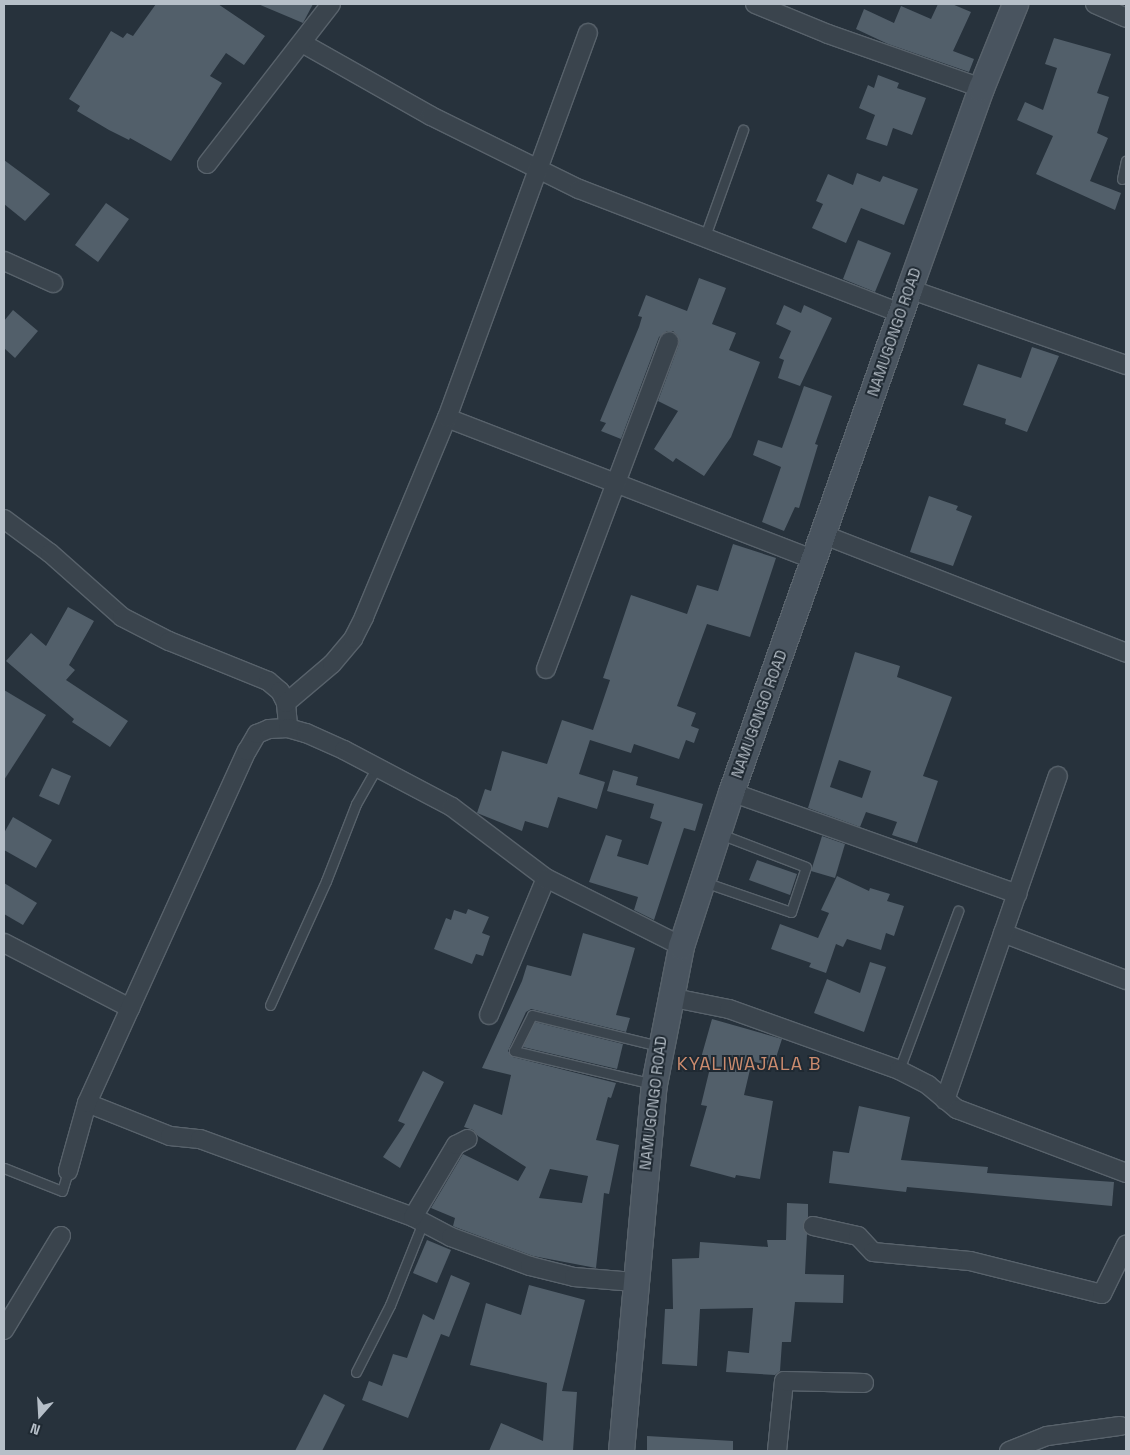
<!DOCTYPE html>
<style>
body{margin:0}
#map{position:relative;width:1130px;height:1455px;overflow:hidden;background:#27323c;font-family:"Space Grotesk",sans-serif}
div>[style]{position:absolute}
.building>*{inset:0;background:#525f6a}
.roads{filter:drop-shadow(1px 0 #58626b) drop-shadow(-1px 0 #58626b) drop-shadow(0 1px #58626b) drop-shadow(0 -1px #58626b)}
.service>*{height:9px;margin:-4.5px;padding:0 4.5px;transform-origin:4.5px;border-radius:4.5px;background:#3a444d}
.minor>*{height:18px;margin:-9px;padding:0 9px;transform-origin:9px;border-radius:9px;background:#3a444d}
.secondary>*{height:25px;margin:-12.5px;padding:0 12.5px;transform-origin:12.5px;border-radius:12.5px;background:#49545f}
span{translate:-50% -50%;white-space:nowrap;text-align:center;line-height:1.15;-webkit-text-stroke:4px #1f2932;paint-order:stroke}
.street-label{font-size:15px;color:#b6bfc8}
.quarter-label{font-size:18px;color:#cb8b6e;letter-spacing:1px}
.frame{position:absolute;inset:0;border:5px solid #b6bfc8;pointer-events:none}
.north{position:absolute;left:15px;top:1390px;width:50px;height:50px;-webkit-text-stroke:4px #1f2932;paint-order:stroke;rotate:199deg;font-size:14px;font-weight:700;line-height:20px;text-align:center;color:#b6bfc8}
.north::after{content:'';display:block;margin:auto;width:18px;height:22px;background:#b6bfc8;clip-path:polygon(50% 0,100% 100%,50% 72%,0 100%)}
</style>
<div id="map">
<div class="building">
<div style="clip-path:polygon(156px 4px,218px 4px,265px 36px,244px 65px,226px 53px,210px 76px,222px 83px,171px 161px,130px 138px,129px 140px,109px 130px,77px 111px,80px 106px,69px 99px,111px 31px,123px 38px,127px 33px,133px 36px)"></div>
<div style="clip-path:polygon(258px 4px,313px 4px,303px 23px)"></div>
<div style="clip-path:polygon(938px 4px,952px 4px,971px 12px,953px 51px,974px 59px,969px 72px,888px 44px,856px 29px,864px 9px,894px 23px,901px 6px,931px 19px)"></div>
<div style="clip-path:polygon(1054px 38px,1111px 54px,1097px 93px,1109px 97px,1097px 133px,1108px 138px,1090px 181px,1121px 193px,1115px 210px,1036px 174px,1053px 136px,1017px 120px,1025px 102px,1043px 110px,1057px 68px,1045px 64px)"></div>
<div style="clip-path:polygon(878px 75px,899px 83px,897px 88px,926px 98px,912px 135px,893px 128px,887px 146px,866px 139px,875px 115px,859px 108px,868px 85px,874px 88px)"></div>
<div style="clip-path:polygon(4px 160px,50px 194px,25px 221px,4px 204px)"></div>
<div style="clip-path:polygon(857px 173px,880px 182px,883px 176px,918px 189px,904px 225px,861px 208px,846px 243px,812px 228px,823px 204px,816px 201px,828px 174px,853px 185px)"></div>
<div style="clip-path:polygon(106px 203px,129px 219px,98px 262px,75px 245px)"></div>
<div style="clip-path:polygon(858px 240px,891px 253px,875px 292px,843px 279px)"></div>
<div style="clip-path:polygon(699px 278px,726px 288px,712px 324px,736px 333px,729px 350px,760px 362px,731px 437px,704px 476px,676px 458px,673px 462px,654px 449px,678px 411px,658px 401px,679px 344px,677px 335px,673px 331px,667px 331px,659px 337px,621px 439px,601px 431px,606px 423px,600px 421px,639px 327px,642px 317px,638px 316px,646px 295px,687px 311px)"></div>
<div style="clip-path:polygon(784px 305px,801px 313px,804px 305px,832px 318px,800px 386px,778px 378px,784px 360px,779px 358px,791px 331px,776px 324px)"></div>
<div style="clip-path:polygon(13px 310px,38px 331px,15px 358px,4px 348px,4px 321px)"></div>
<div style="clip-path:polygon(1032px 347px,1059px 356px,1027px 432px,1005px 424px,1006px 419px,963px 405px,978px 364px,1021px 378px)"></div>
<div style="clip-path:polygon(804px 386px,832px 396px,815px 444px,818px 445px,799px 508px,795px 507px,784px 531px,762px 522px,781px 467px,753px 455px,758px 440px,782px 448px)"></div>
<div style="clip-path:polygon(929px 496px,958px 506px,956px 510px,972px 516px,953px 566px,910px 552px)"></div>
<div style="clip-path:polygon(733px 544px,776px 558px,750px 637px,707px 624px,677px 706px,696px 713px,691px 726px,699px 729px,694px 743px,686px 740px,679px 759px,634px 744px,631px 753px,590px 740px,579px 774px,605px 782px,597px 809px,558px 797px,548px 828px,525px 821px,522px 831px,477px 813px,485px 789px,491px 791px,502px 751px,547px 764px,562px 720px,593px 730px,610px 680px,603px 678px,631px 595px,687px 614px,697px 585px,718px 591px)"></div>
<div style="clip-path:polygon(68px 607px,94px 621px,69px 665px,75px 670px,66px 680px,128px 721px,110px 747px,72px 722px,74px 719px,6px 661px,31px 633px,46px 646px)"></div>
<div style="clip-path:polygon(evenodd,855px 652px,900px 666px,897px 677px,952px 697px,923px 776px,938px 781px,917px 843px,892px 835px,897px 822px,866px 812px,860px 827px,808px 808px,855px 652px,839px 760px,871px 771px,862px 798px,830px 787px,839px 760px)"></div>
<div style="clip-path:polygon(4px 690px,46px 715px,4px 780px)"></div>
<div style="clip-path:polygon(52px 768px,71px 776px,59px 805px,39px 796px)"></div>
<div style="clip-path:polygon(613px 770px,638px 777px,636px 785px,703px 804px,695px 831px,684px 828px,654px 920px,634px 910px,638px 897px,589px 882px,606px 835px,622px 840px,617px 856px,648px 865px,662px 822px,650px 818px,654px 804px,607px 791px)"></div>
<div style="clip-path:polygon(13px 817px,52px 840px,36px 868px,4px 850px,4px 833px)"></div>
<div style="clip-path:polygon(822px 836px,845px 844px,835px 878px,811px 871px)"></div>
<div style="clip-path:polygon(757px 860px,797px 874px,790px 895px,749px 880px)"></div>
<div style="clip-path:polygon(837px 876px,869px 891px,870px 888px,890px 894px,887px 901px,904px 906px,894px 936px,886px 933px,881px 950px,847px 939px,843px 947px,836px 944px,826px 973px,809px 967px,811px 963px,771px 949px,780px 924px,818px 938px,829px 913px,821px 910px)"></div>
<div style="clip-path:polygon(4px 883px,37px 903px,23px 925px,4px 914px)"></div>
<div style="clip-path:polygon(468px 909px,489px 917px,482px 933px,490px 936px,483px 956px,476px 954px,472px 964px,434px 949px,446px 918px,451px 920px,454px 910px,466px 914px)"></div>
<div style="clip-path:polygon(evenodd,583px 933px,635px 948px,616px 1015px,630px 1018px,626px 1032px,531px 1009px,526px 1012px,508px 1051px,513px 1057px,616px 1083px,611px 1098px,608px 1097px,596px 1140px,619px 1145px,609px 1194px,604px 1193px,596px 1268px,533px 1256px,455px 1227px,453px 1226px,455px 1218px,431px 1208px,463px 1154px,518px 1181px,526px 1167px,478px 1136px,473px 1130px,464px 1127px,474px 1104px,502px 1115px,511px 1075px,482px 1068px,522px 981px,527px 965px,571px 976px,583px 933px,550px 1169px,588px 1176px,582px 1203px,539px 1198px,550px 1169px)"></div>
<div style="clip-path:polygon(870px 962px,886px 967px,864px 1032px,814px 1013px,827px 979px,860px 993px)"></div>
<div style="clip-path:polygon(712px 1019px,782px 1039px,773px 1067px,752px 1061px,744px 1095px,773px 1101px,760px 1179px,736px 1175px,735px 1178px,690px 1166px,707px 1106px,701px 1105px,710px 1068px,699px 1065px)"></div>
<div style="clip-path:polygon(535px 1022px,623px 1044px,617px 1069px,523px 1047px)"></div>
<div style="clip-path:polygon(423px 1071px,444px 1082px,400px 1168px,383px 1157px,405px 1124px,398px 1121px)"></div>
<div style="clip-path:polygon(859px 1106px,910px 1117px,901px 1160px,988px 1167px,987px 1173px,1114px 1182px,1112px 1206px,907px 1187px,906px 1192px,829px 1183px,833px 1151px,849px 1153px)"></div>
<div style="clip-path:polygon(787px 1203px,808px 1204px,808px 1217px,803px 1224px,807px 1234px,805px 1274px,844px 1275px,843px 1303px,795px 1302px,791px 1342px,782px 1342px,780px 1371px,775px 1375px,726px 1372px,728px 1351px,749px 1353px,753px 1308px,700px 1309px,697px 1366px,662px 1364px,665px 1309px,673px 1309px,672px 1259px,699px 1258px,700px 1242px,768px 1247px,767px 1240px,786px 1240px)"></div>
<div style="clip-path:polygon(427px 1240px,451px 1250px,437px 1283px,413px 1273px)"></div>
<div style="clip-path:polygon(451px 1275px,470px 1283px,449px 1337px,441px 1334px,408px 1418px,362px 1400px,369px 1381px,382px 1386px,393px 1354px,407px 1358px,423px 1314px,434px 1320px)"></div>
<div style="clip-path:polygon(529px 1285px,585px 1300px,562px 1391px,577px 1392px,573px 1451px,489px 1451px,501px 1423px,543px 1441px,547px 1383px,470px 1365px,486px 1303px,521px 1315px)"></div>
<div style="clip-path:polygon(324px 1394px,345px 1405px,322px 1451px,295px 1451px)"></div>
<div style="clip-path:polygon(647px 1436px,733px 1441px,733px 1451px,647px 1451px)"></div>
</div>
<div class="roads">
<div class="service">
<div style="left:1122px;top:179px;width:19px;rotate:-78deg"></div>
<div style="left:704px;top:239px;width:116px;rotate:-70.3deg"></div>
<div style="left:704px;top:882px;width:92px;rotate:19deg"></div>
<div style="left:791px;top:912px;width:47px;rotate:-71.6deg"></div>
<div style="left:806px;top:867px;width:92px;rotate:-159deg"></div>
<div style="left:270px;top:1005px;width:136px;rotate:-65.7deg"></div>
<div style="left:326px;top:881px;width:83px;rotate:-68.7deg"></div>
<div style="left:356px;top:804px;width:43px;rotate:-60.4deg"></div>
<div style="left:899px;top:1070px;width:170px;rotate:-69.6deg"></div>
<div style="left:653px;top:1084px;width:143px;rotate:-166.6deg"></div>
<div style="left:514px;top:1051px;width:40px;rotate:-63.4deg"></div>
<div style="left:532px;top:1015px;width:131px;rotate:13.7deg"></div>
<div style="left:4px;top:1168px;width:62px;rotate:21.6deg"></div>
<div style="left:62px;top:1191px;width:21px;rotate:-73deg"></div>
<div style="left:356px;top:1372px;width:75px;rotate:-63.1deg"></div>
<div style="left:390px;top:1305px;width:89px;rotate:-68.3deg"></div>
</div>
<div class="minor">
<div style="left:755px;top:4px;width:79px;rotate:22.3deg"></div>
<div style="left:828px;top:34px;width:162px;rotate:19.4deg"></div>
<div style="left:1095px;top:4px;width:34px;rotate:24deg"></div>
<div style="left:302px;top:43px;width:148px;rotate:29.5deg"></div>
<div style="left:431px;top:116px;width:165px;rotate:26.3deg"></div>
<div style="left:579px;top:189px;width:344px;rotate:21.1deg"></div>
<div style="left:207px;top:164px;width:202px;rotate:-52.2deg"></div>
<div style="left:4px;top:261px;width:54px;rotate:24.2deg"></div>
<div style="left:909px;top:289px;width:230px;rotate:19.3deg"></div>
<div style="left:447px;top:418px;width:394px;rotate:21.1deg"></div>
<div style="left:4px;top:519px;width:57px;rotate:36.5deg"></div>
<div style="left:50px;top:553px;width:96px;rotate:41.6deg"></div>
<div style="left:122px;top:617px;width:53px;rotate:27.1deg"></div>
<div style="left:169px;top:641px;width:107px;rotate:22deg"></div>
<div style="left:268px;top:681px;width:16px;rotate:40deg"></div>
<div style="left:280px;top:691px;width:13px;rotate:63deg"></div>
<div style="left:286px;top:703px;width:25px;rotate:85deg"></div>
<div style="left:824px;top:535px;width:324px;rotate:21.3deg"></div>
<div style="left:546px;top:669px;width:350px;rotate:-69.4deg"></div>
<div style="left:286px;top:703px;width:60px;rotate:-40.3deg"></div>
<div style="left:332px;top:664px;width:33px;rotate:-50deg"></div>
<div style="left:353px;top:639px;width:25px;rotate:-63deg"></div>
<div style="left:364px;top:617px;width:216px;rotate:-67.4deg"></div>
<div style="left:447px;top:418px;width:410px;rotate:-69.9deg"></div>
<div style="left:731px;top:792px;width:304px;rotate:19.6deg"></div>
<div style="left:1003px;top:933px;width:132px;rotate:20.9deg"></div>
<div style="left:4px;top:943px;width:142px;rotate:27.3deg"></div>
<div style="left:669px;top:997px;width:61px;rotate:11.3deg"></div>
<div style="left:729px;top:1009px;width:181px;rotate:19.7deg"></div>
<div style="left:899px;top:1070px;width:33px;rotate:27deg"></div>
<div style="left:928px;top:1085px;width:38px;rotate:40deg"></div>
<div style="left:957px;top:1109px;width:181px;rotate:20.7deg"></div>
<div style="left:489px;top:1015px;width:148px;rotate:-67.4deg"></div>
<div style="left:945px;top:1100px;width:343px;rotate:-70.8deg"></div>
<div style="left:87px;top:1103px;width:89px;rotate:21.7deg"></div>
<div style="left:170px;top:1136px;width:30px;rotate:6deg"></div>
<div style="left:200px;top:1139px;width:227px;rotate:20.1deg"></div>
<div style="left:413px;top:1217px;width:43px;rotate:27.8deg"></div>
<div style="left:451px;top:1237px;width:84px;rotate:20.2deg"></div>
<div style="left:530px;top:1266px;width:45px;rotate:14deg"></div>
<div style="left:574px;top:1277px;width:60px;rotate:4.8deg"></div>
<div style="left:68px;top:1171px;width:71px;rotate:-74.4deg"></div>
<div style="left:87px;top:1103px;width:387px;rotate:-65.6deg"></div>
<div style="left:247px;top:751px;width:20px;rotate:-60deg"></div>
<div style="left:257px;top:734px;width:13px;rotate:-23deg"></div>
<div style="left:269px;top:729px;width:19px;rotate:-3deg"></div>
<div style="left:288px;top:728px;width:19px;rotate:16deg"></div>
<div style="left:306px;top:733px;width:42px;rotate:24.1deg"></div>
<div style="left:344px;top:750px;width:122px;rotate:27.8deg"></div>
<div style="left:452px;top:807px;width:118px;rotate:37.1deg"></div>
<div style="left:546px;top:878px;width:151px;rotate:26.7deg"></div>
<div style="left:413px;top:1217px;width:84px;rotate:-59.2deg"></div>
<div style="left:456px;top:1145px;width:13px;rotate:-27deg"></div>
<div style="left:813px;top:1226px;width:46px;rotate:12.5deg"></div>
<div style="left:858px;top:1236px;width:22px;rotate:47deg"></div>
<div style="left:873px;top:1252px;width:97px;rotate:5.3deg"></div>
<div style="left:970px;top:1261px;width:136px;rotate:14deg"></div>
<div style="left:1102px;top:1294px;width:55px;rotate:-63.9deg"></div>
<div style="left:4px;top:1330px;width:110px;rotate:-58.8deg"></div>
<div style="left:777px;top:1451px;width:70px;rotate:-84.3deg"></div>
<div style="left:784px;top:1381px;width:80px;rotate:1.4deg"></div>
<div style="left:1009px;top:1451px;width:41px;rotate:-21.5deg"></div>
<div style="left:1047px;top:1436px;width:74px;rotate:-7.8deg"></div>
</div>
<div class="secondary">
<div style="left:621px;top:1451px;width:368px;rotate:-84.9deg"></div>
<div style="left:654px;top:1084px;width:141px;rotate:-78.9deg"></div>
<div style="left:681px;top:946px;width:162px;rotate:-72deg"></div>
<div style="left:731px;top:792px;width:534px;rotate:-70.51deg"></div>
<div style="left:909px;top:289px;width:214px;rotate:-70.3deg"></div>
<div style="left:981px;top:88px;width:91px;rotate:-68deg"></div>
</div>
</div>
<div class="street-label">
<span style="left:894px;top:332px;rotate:-71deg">NAMUGONGO ROAD</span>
<span style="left:759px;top:714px;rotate:-70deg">NAMUGONGO ROAD</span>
<span style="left:653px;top:1103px;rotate:-83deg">NAMUGONGO ROAD</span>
</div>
<div class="quarter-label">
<span style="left:749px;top:1064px">KYALIWAJALA B</span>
</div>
<div class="frame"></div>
<div class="north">N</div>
</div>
